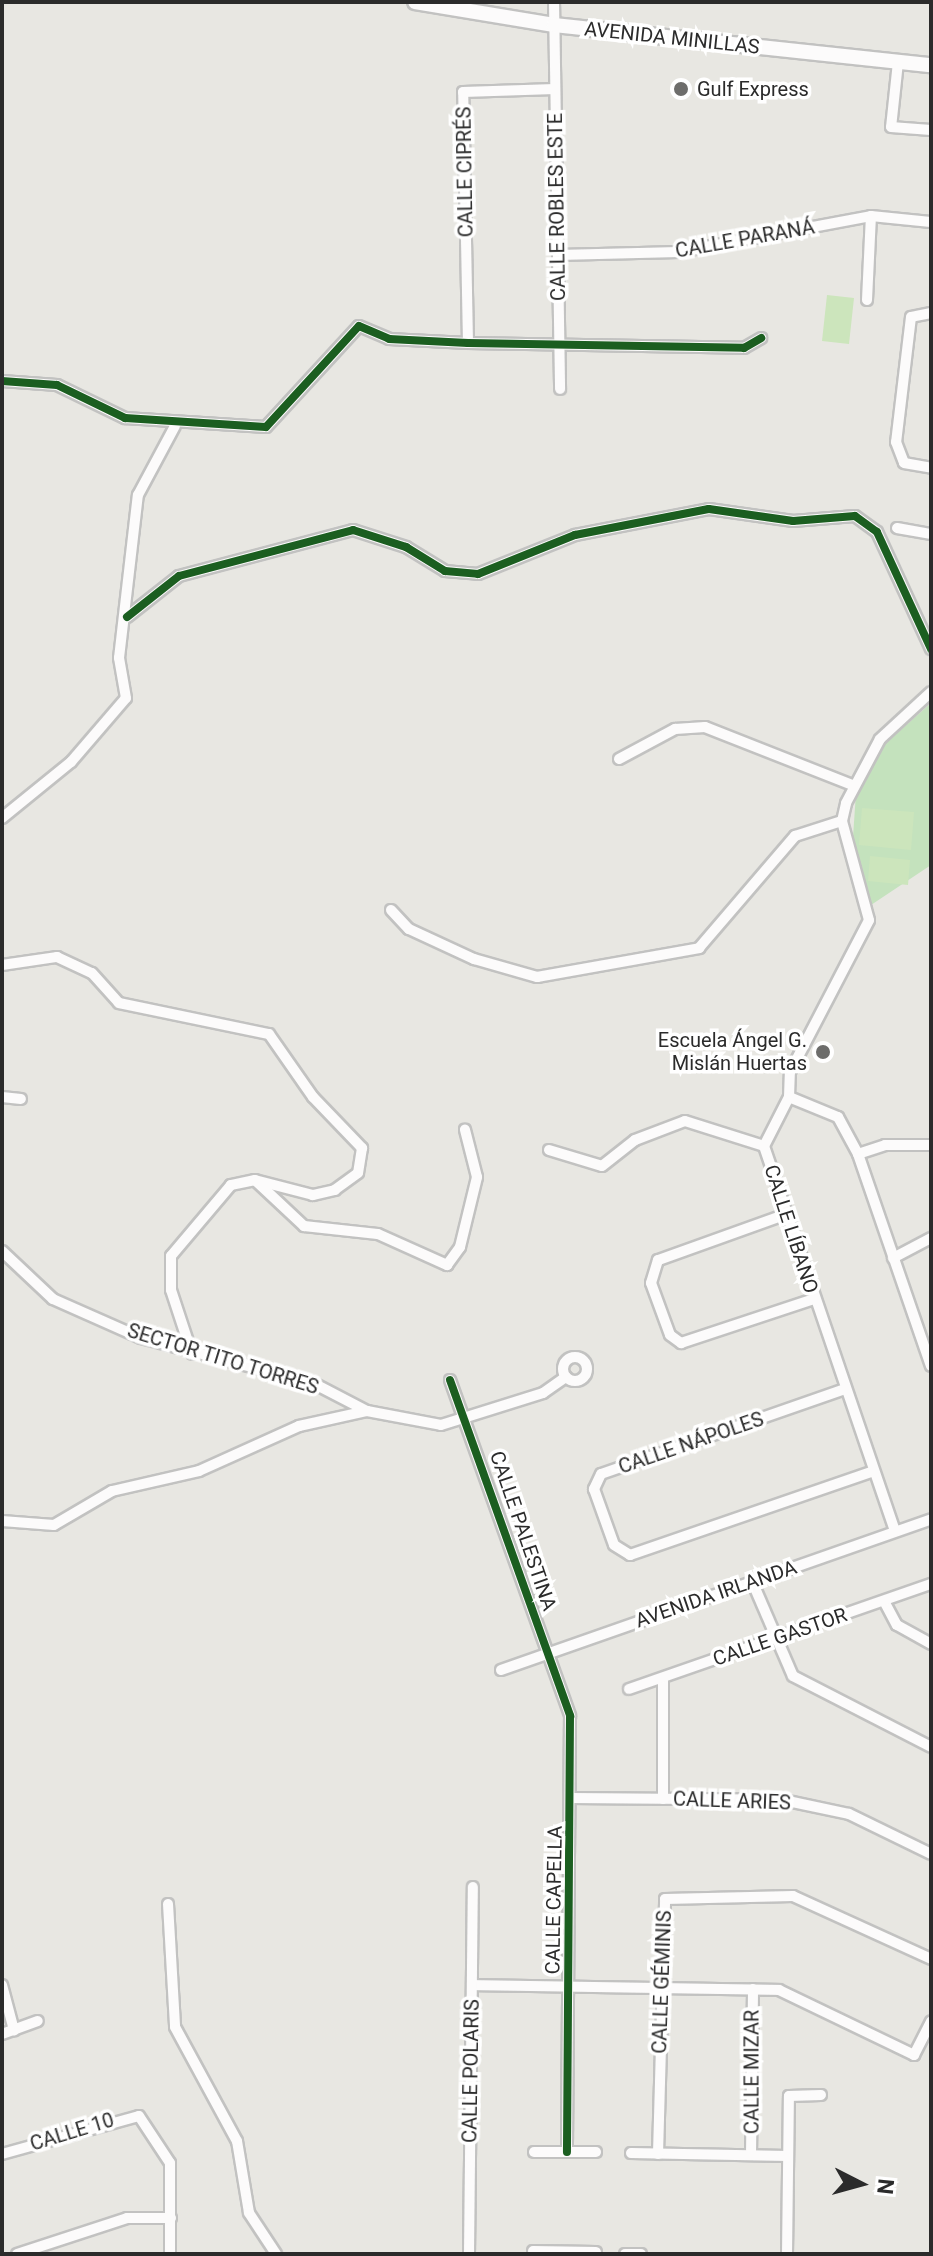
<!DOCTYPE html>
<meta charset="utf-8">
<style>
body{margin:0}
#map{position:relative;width:933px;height:2256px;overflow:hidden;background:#e8e7e2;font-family:Roboto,sans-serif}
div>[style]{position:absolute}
.green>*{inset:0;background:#c4e2bd}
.pitch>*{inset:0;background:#cce5bc}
.roads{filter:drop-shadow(2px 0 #c2c2c1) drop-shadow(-2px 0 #c2c2c1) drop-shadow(0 2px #c2c2c1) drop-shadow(0 -2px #c2c2c1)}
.street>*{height:10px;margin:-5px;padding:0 5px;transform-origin:5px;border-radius:5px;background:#fcfbfb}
.street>.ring{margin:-5px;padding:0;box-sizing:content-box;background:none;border:10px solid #fcfbfb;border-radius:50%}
.secondary>*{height:14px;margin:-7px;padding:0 7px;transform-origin:7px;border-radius:7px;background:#fcfbfb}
.cycleway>*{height:8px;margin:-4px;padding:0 4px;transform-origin:4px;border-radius:4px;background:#1b5e20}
.dots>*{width:22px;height:22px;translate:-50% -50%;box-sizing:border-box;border:4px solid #fff;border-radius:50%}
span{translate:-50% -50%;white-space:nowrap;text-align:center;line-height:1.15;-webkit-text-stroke:7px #fff;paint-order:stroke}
.street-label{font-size:20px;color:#2b2b2b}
.poi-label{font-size:20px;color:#2b2b2b}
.left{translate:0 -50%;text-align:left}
.right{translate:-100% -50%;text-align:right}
.frame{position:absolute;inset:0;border:4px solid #2b2b2b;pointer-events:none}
.north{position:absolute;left:821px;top:2144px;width:80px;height:80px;-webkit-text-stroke:6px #fff;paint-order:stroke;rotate:96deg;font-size:22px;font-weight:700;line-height:32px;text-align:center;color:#2b2b2b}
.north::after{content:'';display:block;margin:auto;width:28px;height:36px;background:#2b2b2b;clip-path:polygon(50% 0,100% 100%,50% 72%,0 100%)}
</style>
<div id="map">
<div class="green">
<div style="clip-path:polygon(931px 703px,931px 865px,871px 905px,853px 837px,856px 793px,877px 751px)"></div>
</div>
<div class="pitch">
<div style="clip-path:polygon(827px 295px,854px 298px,849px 344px,822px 341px)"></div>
<div style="clip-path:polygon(862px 808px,914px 812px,911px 850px,859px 845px)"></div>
<div style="clip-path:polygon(870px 856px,910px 860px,908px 885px,868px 881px)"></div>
</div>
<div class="roads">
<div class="street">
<div style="left:554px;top:2px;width:387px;rotate:89.1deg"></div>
<div style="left:898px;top:62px;width:65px;rotate:96.1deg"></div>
<div style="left:891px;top:127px;width:40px;rotate:4.3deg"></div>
<div style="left:558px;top:255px;width:121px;rotate:-1.4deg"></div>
<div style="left:679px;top:252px;width:195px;rotate:-10.6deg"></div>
<div style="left:871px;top:216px;width:60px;rotate:5.7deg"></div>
<div style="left:867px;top:300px;width:84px;rotate:-87.3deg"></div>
<div style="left:931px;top:313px;width:20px;rotate:169deg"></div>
<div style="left:911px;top:317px;width:126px;rotate:96.8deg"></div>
<div style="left:896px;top:442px;width:22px;rotate:69deg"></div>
<div style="left:904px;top:463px;width:27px;rotate:10deg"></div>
<div style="left:468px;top:343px;width:251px;rotate:-91.1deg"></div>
<div style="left:463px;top:92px;width:92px;rotate:-1.9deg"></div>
<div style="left:2px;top:381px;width:55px;rotate:4.2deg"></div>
<div style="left:57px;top:385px;width:76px;rotate:25.9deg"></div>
<div style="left:125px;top:418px;width:141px;rotate:3.7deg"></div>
<div style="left:266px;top:427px;width:137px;rotate:-47.4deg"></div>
<div style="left:359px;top:326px;width:33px;rotate:23deg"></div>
<div style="left:389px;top:339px;width:79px;rotate:2.9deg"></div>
<div style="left:468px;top:343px;width:276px;rotate:1deg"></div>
<div style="left:744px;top:348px;width:20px;rotate:-30deg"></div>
<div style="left:897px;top:528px;width:35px;rotate:10deg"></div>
<div style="left:127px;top:617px;width:66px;rotate:-38.3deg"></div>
<div style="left:179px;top:576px;width:180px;rotate:-14.8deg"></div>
<div style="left:353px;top:530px;width:56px;rotate:17.8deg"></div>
<div style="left:406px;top:547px;width:46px;rotate:31.6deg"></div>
<div style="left:445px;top:571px;width:33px;rotate:5deg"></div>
<div style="left:478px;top:574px;width:105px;rotate:-21.9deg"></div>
<div style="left:575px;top:535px;width:136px;rotate:-11deg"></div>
<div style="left:709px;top:509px;width:85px;rotate:8.1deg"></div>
<div style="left:793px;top:521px;width:62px;rotate:-4.6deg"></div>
<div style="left:855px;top:516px;width:27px;rotate:36deg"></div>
<div style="left:877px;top:532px;width:129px;rotate:65.2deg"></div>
<div style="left:619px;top:759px;width:64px;rotate:-28.2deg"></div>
<div style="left:675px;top:729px;width:30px;rotate:-4deg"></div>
<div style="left:705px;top:727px;width:158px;rotate:21.5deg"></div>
<div style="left:2px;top:818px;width:89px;rotate:-39.1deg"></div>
<div style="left:71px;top:762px;width:84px;rotate:-49.3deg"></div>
<div style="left:126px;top:698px;width:41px;rotate:-99.9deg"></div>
<div style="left:119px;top:658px;width:164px;rotate:-83.4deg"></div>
<div style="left:138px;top:495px;width:78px;rotate:-61.8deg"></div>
<div style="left:391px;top:910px;width:26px;rotate:47deg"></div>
<div style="left:409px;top:929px;width:72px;rotate:24.8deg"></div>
<div style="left:474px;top:959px;width:66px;rotate:15.9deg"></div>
<div style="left:537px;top:977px;width:165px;rotate:-10.1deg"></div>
<div style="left:699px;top:948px;width:148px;rotate:-49.4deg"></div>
<div style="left:795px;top:836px;width:49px;rotate:-17.7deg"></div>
<div style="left:2px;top:965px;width:56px;rotate:-8.3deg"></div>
<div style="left:57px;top:957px;width:38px;rotate:25deg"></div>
<div style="left:92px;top:973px;width:40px;rotate:48deg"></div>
<div style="left:119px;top:1003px;width:153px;rotate:11.7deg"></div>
<div style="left:269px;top:1034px;width:77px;rotate:55.1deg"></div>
<div style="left:313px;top:1097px;width:71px;rotate:46.1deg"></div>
<div style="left:362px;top:1148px;width:25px;rotate:99deg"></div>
<div style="left:358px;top:1173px;width:29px;rotate:144deg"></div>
<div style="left:335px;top:1190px;width:23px;rotate:167deg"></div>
<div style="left:313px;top:1195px;width:60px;rotate:-165.5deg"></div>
<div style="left:255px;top:1180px;width:25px;rotate:168deg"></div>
<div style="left:231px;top:1185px;width:93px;rotate:130.2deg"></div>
<div style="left:171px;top:1256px;width:34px;rotate:90deg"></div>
<div style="left:171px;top:1290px;width:67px;rotate:71.8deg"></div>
<div style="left:2px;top:1097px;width:19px;rotate:6deg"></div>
<div style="left:789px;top:1097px;width:25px;rotate:-88deg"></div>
<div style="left:790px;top:1072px;width:171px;rotate:-62.5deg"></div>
<div style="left:869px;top:920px;width:103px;rotate:-105.3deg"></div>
<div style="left:842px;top:821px;width:18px;rotate:-77deg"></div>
<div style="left:846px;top:803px;width:72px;rotate:-62deg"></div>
<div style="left:880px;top:739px;width:69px;rotate:-42.7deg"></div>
<div style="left:549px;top:1150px;width:55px;rotate:16.8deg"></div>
<div style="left:602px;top:1166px;width:42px;rotate:-38.2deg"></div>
<div style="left:635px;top:1140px;width:53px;rotate:-20.8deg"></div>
<div style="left:685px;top:1121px;width:83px;rotate:17.6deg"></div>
<div style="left:858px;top:1154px;width:28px;rotate:-18deg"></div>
<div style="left:885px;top:1145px;width:46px"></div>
<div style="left:256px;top:1181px;width:66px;rotate:43.2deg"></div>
<div style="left:304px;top:1226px;width:74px;rotate:6.2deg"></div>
<div style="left:378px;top:1234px;width:76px;rotate:24.2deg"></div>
<div style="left:447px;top:1265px;width:22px;rotate:-54deg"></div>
<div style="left:460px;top:1247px;width:72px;rotate:-76.3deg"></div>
<div style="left:477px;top:1177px;width:49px;rotate:-104.3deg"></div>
<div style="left:784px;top:1215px;width:134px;rotate:160.3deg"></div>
<div style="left:658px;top:1260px;width:24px;rotate:107deg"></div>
<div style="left:651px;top:1283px;width:55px;rotate:69.9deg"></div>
<div style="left:670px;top:1335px;width:14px;rotate:36deg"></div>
<div style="left:681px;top:1343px;width:140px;rotate:-18.3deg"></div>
<div style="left:2px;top:1251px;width:70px;rotate:43.3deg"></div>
<div style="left:53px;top:1299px;width:96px;rotate:23.9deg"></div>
<div style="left:141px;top:1338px;width:178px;rotate:14.7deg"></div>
<div style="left:313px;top:1383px;width:61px;rotate:27.4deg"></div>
<div style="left:893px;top:1258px;width:43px;rotate:-27.8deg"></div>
<div class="ring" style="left:563px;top:1357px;width:14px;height:14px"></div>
<div style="left:450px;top:1380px;width:357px;rotate:70.3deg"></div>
<div style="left:570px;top:1716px;width:436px;rotate:90.4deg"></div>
<div style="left:845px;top:1389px;width:258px;rotate:160.8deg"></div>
<div style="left:601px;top:1474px;width:17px;rotate:115deg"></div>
<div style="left:594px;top:1489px;width:59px;rotate:70.3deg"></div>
<div style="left:614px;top:1545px;width:19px;rotate:32deg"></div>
<div style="left:630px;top:1555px;width:258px;rotate:-19deg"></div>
<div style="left:2px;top:1521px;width:52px;rotate:4.4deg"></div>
<div style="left:54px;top:1525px;width:67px;rotate:-30.4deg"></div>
<div style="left:112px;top:1491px;width:89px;rotate:-12.9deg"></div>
<div style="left:199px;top:1471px;width:110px;rotate:-24.2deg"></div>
<div style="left:299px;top:1426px;width:70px;rotate:-12.4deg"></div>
<div style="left:367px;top:1411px;width:75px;rotate:10.7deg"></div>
<div style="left:441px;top:1425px;width:107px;rotate:-17.4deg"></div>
<div style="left:543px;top:1393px;width:28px;rotate:-35deg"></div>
<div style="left:895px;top:1531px;width:407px;rotate:-108.8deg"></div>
<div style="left:764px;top:1146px;width:55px;rotate:-63deg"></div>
<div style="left:789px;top:1097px;width:53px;rotate:22.2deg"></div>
<div style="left:838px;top:1117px;width:42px;rotate:61.6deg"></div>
<div style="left:858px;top:1154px;width:224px;rotate:71deg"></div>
<div style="left:752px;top:1581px;width:103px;rotate:66.7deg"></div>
<div style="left:793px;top:1676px;width:155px;rotate:27.2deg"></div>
<div style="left:884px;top:1601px;width:27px;rotate:62deg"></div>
<div style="left:897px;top:1625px;width:39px;rotate:29deg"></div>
<div style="left:501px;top:1670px;width:456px;rotate:-19.3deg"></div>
<div style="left:663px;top:1678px;width:121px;rotate:90deg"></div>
<div style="left:629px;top:1689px;width:320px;rotate:-19.2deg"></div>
<div style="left:571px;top:1798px;width:212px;rotate:0.5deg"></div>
<div style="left:783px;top:1800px;width:67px;rotate:12deg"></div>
<div style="left:849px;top:1814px;width:91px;rotate:26deg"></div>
<div style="left:168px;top:1904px;width:123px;rotate:86.7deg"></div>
<div style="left:175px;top:2027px;width:130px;rotate:61.5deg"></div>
<div style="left:237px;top:2141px;width:73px;rotate:80.5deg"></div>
<div style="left:249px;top:2213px;width:49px;rotate:56.6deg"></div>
<div style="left:2px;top:1985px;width:47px;rotate:75.1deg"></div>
<div style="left:472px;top:1985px;width:307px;rotate:0.9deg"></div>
<div style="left:779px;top:1990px;width:150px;rotate:25.7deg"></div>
<div style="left:914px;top:2055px;width:38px;rotate:-63deg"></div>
<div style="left:2px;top:2034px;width:38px;rotate:-20deg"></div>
<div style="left:534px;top:2152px;width:62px"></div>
<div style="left:631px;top:2153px;width:157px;rotate:1.1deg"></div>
<div style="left:2px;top:2154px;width:142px;rotate:-15.5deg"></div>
<div style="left:139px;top:2116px;width:56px;rotate:56.6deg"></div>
<div style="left:170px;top:2163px;width:91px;rotate:90deg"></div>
<div style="left:658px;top:2154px;width:255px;rotate:-88.4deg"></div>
<div style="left:665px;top:1899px;width:128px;rotate:-1.3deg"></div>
<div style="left:793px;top:1896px;width:152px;rotate:24.5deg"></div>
<div style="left:751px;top:2155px;width:166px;rotate:-89.3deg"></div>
<div style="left:533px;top:2251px;width:63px;rotate:0.9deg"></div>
<div style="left:17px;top:2254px;width:116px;rotate:-18.1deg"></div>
<div style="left:127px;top:2218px;width:44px"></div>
<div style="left:469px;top:2254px;width:367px;rotate:-89.4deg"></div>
<div style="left:625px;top:2254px;width:16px"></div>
<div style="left:787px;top:2254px;width:158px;rotate:-89.3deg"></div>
<div style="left:789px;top:2096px;width:32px;rotate:-2deg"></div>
</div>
<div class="secondary">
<div style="left:415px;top:2px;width:141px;rotate:9.4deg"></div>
<div style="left:554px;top:25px;width:379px;rotate:6.1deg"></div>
</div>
</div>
<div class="cycleway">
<div style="left:2px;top:381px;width:55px;rotate:4.2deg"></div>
<div style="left:57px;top:385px;width:76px;rotate:25.9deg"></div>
<div style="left:125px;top:418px;width:141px;rotate:3.7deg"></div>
<div style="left:266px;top:427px;width:137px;rotate:-47.4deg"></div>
<div style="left:359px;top:326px;width:33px;rotate:23deg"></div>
<div style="left:389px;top:339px;width:79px;rotate:2.9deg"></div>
<div style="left:468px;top:343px;width:276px;rotate:1deg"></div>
<div style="left:744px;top:348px;width:20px;rotate:-30deg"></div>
<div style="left:127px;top:617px;width:66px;rotate:-38.3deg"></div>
<div style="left:179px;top:576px;width:180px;rotate:-14.8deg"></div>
<div style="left:353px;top:530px;width:56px;rotate:17.8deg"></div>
<div style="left:406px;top:547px;width:46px;rotate:31.6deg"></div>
<div style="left:445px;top:571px;width:33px;rotate:5deg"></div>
<div style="left:478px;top:574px;width:105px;rotate:-21.9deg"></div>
<div style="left:575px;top:535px;width:136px;rotate:-11deg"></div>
<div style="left:709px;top:509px;width:85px;rotate:8.1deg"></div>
<div style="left:793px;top:521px;width:62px;rotate:-4.6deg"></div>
<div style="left:855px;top:516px;width:27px;rotate:36deg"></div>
<div style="left:877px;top:532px;width:129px;rotate:65.2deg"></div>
<div style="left:450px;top:1380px;width:357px;rotate:70.3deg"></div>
<div style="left:570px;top:1716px;width:436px;rotate:90.4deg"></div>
</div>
<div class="dots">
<div style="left:681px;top:89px;background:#6d6d6b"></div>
<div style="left:823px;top:1052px;background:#6d6d6b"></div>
</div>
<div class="street-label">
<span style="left:672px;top:38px;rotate:6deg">AVENIDA MINILLAS</span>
<span style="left:465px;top:172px;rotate:-91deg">CALLE CIPRÉS</span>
<span style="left:557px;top:207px;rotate:-91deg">CALLE ROBLES ESTE</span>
<span style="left:745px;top:239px;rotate:-10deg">CALLE PARANÁ</span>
<span style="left:791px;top:1229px;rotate:72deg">CALLE LÍBANO</span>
<span style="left:223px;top:1359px;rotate:17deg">SECTOR TITO TORRES</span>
<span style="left:691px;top:1443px;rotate:-19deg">CALLE NÁPOLES</span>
<span style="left:523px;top:1531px;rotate:71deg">CALLE PALESTINA</span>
<span style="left:716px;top:1594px;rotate:-19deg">AVENIDA IRLANDA</span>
<span style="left:780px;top:1637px;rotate:-19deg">CALLE GASTOR</span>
<span style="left:732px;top:1801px;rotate:2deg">CALLE ARIES</span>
<span style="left:554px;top:1900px;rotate:-89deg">CALLE CAPELLA</span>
<span style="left:662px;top:1982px;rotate:-88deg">CALLE GÉMINIS</span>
<span style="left:471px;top:2071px;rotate:-89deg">CALLE POLARIS</span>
<span style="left:752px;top:2072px;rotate:-90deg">CALLE MIZAR</span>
<span style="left:72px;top:2132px;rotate:-17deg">CALLE 10</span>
</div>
<div class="poi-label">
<span class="left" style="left:697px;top:89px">Gulf Express</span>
<span class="right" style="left:807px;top:1052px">Escuela Ángel G.<br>Mislán Huertas</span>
</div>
<div class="frame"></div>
<div class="north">N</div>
</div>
